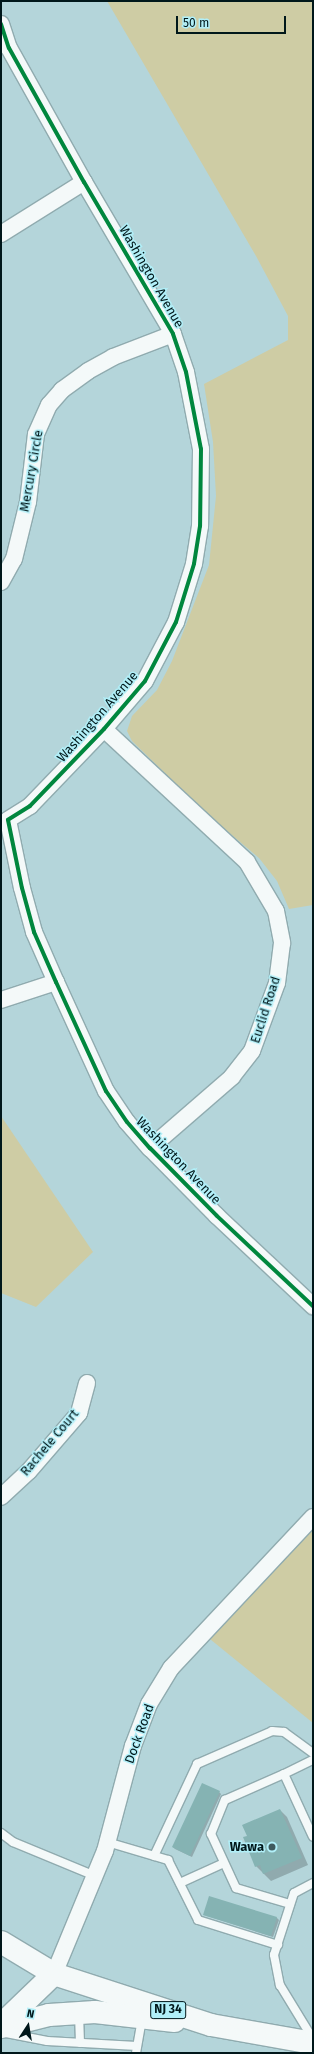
<!DOCTYPE html>
<style>
body{margin:0}
#map{position:relative;width:314px;height:2054px;overflow:hidden;background:#b4d5da;font-family:"Fira Sans",sans-serif}
div>[style]{position:absolute}
.green>*{inset:0;background:#cecca4}
.shadow>*{inset:0;background:#0003}
.building>*{inset:0;background:#85b3b3}
.roads{filter:drop-shadow(1px 0 #90abaf) drop-shadow(-1px 0 #90abaf) drop-shadow(0 1px #90abaf) drop-shadow(0 -1px #90abaf)}
.lane>*{height:8px;margin:-4px;padding:0 4px;transform-origin:4px;border-radius:4px;background:#f4f9f9}
.street>*{height:16px;margin:-8px;padding:0 8px;transform-origin:8px;border-radius:8px;background:#f4f9f9}
.secondary>*{height:22px;margin:-11px;padding:0 11px;transform-origin:11px;border-radius:11px;background:#f4f9f9}
.primary>*{height:22px;margin:-11px;padding:0 11px;transform-origin:11px;border-radius:11px;background:#f4f9f9}
.cycleway>*{height:4px;margin:-2px;padding:0 2px;transform-origin:2px;border-radius:2px;background:#00873e}
.dots>*{width:11px;height:11px;translate:-50% -50%;box-sizing:border-box;border:2px solid #b1eff8;border-radius:50%}
span{translate:-50% -50%;white-space:nowrap;text-align:center;line-height:1.15;-webkit-text-stroke:3px #b1eff8;paint-order:stroke}
.shield-label span{padding:1px 3px;background:#b1eff8;border:1px solid;border-radius:3px;-webkit-text-stroke-width:0}
.shield-label{font-size:12px;color:#00171a;font-weight:700}
.street-label{font-size:13px;color:#00171a}
.poi-label{font-size:13px;color:#00171a;font-weight:700}
.right{translate:-100% -50%;text-align:right}
.frame{position:absolute;inset:0;border:2px solid #00171a;pointer-events:none}
.north{position:absolute;left:8px;top:2006px;width:40px;height:40px;-webkit-text-stroke:3px #b1eff8;paint-order:stroke;rotate:12deg;font-size:11px;font-weight:700;line-height:16px;text-align:center;color:#00171a}
.north::after{content:'';display:block;margin:auto;width:14px;height:18px;background:#00171a;clip-path:polygon(50% 0,100% 100%,50% 72%,0 100%)}
.scale{position:absolute;left:176px;top:16px;width:110px;height:18px;box-sizing:border-box;border:2px solid #00171a;border-top:0;padding-left:5px;font-size:12px;line-height:14px;white-space:nowrap;color:#00171a;-webkit-text-stroke:3px #b1eff8;paint-order:stroke}
</style>
<div id="map">
<div class="green">
<div style="clip-path:polygon(107px 1px,313px 1px,313px 905px,289px 909px,277px 881px,259px 858px,207px 814px,132px 741px,127px 731px,132px 716px,157px 690px,172px 661px,209px 565px,216px 496px,213px 442px,204px 384px,288px 340px,288px 316px,256px 256px)"></div>
<div style="clip-path:polygon(1px 1116px,93px 1252px,36px 1307px,1px 1293px)"></div>
<div style="clip-path:polygon(313px 1523px,313px 1723px,205px 1635px)"></div>
</div>
<div class="shadow">
<div style="clip-path:polygon(219px 1792px,221px 1794px,192px 1857px,175px 1849px,173px 1847px)"></div>
<div style="clip-path:polygon(280px 1810px,287px 1817px,308px 1865px,271px 1881px,256px 1866px,248px 1836px)"></div>
<div style="clip-path:polygon(204px 1915px,277px 1918px,279px 1920px,273px 1937px)"></div>
</div>
<div class="building">
<div style="clip-path:polygon(202px 1783px,220px 1791px,190px 1856px,172px 1847px)"></div>
<div style="clip-path:polygon(280px 1809px,302px 1858px,263px 1874px,260px 1865px,255px 1867px,243px 1837px,247px 1836px,242px 1825px)"></div>
<div style="clip-path:polygon(209px 1896px,277px 1917px,271px 1936px,203px 1915px)"></div>
</div>
<div class="roads">
<div class="lane">
<div style="left:284px;top:1774px;width:32px;rotate:-26deg"></div>
<div style="left:1px;top:1833px;width:15px;rotate:37deg"></div>
<div style="left:13px;top:1842px;width:89px;rotate:22.5deg"></div>
<div style="left:107px;top:1842px;width:64px;rotate:16.4deg"></div>
<div style="left:168px;top:1860px;width:67px;rotate:63.4deg"></div>
<div style="left:198px;top:1920px;width:84px;rotate:17.4deg"></div>
<div style="left:154px;top:1856px;width:102px;rotate:-64.9deg"></div>
<div style="left:197px;top:1764px;width:82px;rotate:-23.7deg"></div>
<div style="left:272px;top:1731px;width:12px;rotate:5deg"></div>
<div style="left:284px;top:1732px;width:36px;rotate:36deg"></div>
<div style="left:180px;top:1883px;width:48px;rotate:-24.4deg"></div>
<div style="left:313px;top:1883px;width:21px;rotate:152deg"></div>
<div style="left:294px;top:1893px;width:65px;rotate:107.9deg"></div>
<div style="left:274px;top:1955px;width:31px;rotate:79deg"></div>
<div style="left:280px;top:1985px;width:63px;rotate:58.6deg"></div>
<div style="left:290px;top:1904px;width:56px;rotate:-163.5deg"></div>
<div style="left:236px;top:1888px;width:60px;rotate:-114.8deg"></div>
<div style="left:211px;top:1834px;width:37px;rotate:-68deg"></div>
<div style="left:225px;top:1800px;width:64px;rotate:-23.8deg"></div>
<div style="left:284px;top:1774px;width:69px;rotate:65.3deg"></div>
<div style="left:79px;top:2014px;width:29px;rotate:88deg"></div>
<div style="left:6px;top:2033px;width:42px;rotate:11deg"></div>
<div style="left:47px;top:2041px;width:90px;rotate:3.2deg"></div>
<div style="left:136px;top:2053px;width:36px;rotate:-80deg"></div>
</div>
<div class="street">
<div style="left:1px;top:24px;width:25px;rotate:72deg"></div>
<div style="left:9px;top:48px;width:154px;rotate:60.8deg"></div>
<div style="left:84px;top:182px;width:176px;rotate:59.6deg"></div>
<div style="left:173px;top:334px;width:40px;rotate:71.1deg"></div>
<div style="left:186px;top:372px;width:78px;rotate:79deg"></div>
<div style="left:201px;top:449px;width:77px;rotate:90.7deg"></div>
<div style="left:200px;top:526px;width:38px;rotate:99deg"></div>
<div style="left:194px;top:564px;width:61px;rotate:107.2deg"></div>
<div style="left:176px;top:622px;width:67px;rotate:117.7deg"></div>
<div style="left:145px;top:681px;width:63px;rotate:130.5deg"></div>
<div style="left:104px;top:729px;width:107px;rotate:133.9deg"></div>
<div style="left:30px;top:806px;width:26px;rotate:148deg"></div>
<div style="left:8px;top:820px;width:69px;rotate:78.4deg"></div>
<div style="left:22px;top:888px;width:46px;rotate:74.7deg"></div>
<div style="left:34px;top:932px;width:55px;rotate:66.3deg"></div>
<div style="left:56px;top:982px;width:120px;rotate:65.4deg"></div>
<div style="left:106px;top:1091px;width:37px;rotate:56deg"></div>
<div style="left:127px;top:1122px;width:35px;rotate:49deg"></div>
<div style="left:150px;top:1148px;width:95px;rotate:45.4deg"></div>
<div style="left:217px;top:1216px;width:132px;rotate:43.2deg"></div>
<div style="left:1px;top:234px;width:98px;rotate:-32.1deg"></div>
<div style="left:1px;top:582px;width:26px;rotate:-61deg"></div>
<div style="left:14px;top:559px;width:59px;rotate:-76.2deg"></div>
<div style="left:28px;top:502px;width:68px;rotate:-83.3deg"></div>
<div style="left:36px;top:434px;width:32px;rotate:-66deg"></div>
<div style="left:49px;top:405px;width:20px;rotate:-49deg"></div>
<div style="left:62px;top:390px;width:32px;rotate:-36deg"></div>
<div style="left:88px;top:371px;width:29px;rotate:-29deg"></div>
<div style="left:113px;top:357px;width:64px;rotate:-21deg"></div>
<div style="left:104px;top:729px;width:195px;rotate:42.9deg"></div>
<div style="left:247px;top:862px;width:57px;rotate:59.4deg"></div>
<div style="left:276px;top:911px;width:33px;rotate:79deg"></div>
<div style="left:282px;top:943px;width:40px;rotate:97.1deg"></div>
<div style="left:277px;top:983px;width:72px;rotate:110.2deg"></div>
<div style="left:252px;top:1051px;width:33px;rotate:128deg"></div>
<div style="left:232px;top:1077px;width:108px;rotate:139.1deg"></div>
<div style="left:1px;top:1000px;width:58px;rotate:-18.1deg"></div>
<div style="left:1px;top:1497px;width:38px;rotate:-43deg"></div>
<div style="left:29px;top:1471px;width:77px;rotate:-49.2deg"></div>
<div style="left:79px;top:1413px;width:31px;rotate:-75deg"></div>
<div style="left:54px;top:1974px;width:133px;rotate:-67.5deg"></div>
<div style="left:105px;top:1851px;width:109px;rotate:-75.1deg"></div>
<div style="left:133px;top:1746px;width:45px;rotate:-69.1deg"></div>
<div style="left:149px;top:1704px;width:42px;rotate:-58.6deg"></div>
<div style="left:171px;top:1668px;width:207px;rotate:-46.8deg"></div>
</div>
<div class="secondary">
<div style="left:1px;top:2025px;width:74px;rotate:-43.9deg"></div>
</div>
<div class="primary">
<div style="left:1px;top:1942px;width:62px;rotate:31.1deg"></div>
<div style="left:54px;top:1974px;width:165px;rotate:18deg"></div>
<div style="left:211px;top:2025px;width:104px;rotate:10deg"></div>
<div style="left:1px;top:2027px;width:49px;rotate:-14deg"></div>
<div style="left:49px;top:2015px;width:46px;rotate:-3.7deg"></div>
<div style="left:95px;top:2012px;width:80px;rotate:6.5deg"></div>
</div>
</div>
<div class="cycleway">
<div style="left:1px;top:24px;width:25px;rotate:72deg"></div>
<div style="left:9px;top:48px;width:154px;rotate:60.8deg"></div>
<div style="left:84px;top:182px;width:176px;rotate:59.6deg"></div>
<div style="left:173px;top:334px;width:40px;rotate:71.1deg"></div>
<div style="left:186px;top:372px;width:78px;rotate:79deg"></div>
<div style="left:201px;top:449px;width:77px;rotate:90.7deg"></div>
<div style="left:200px;top:526px;width:38px;rotate:99deg"></div>
<div style="left:194px;top:564px;width:61px;rotate:107.2deg"></div>
<div style="left:176px;top:622px;width:67px;rotate:117.7deg"></div>
<div style="left:145px;top:681px;width:63px;rotate:130.5deg"></div>
<div style="left:104px;top:729px;width:107px;rotate:133.9deg"></div>
<div style="left:30px;top:806px;width:26px;rotate:148deg"></div>
<div style="left:8px;top:820px;width:69px;rotate:78.4deg"></div>
<div style="left:22px;top:888px;width:46px;rotate:74.7deg"></div>
<div style="left:34px;top:932px;width:55px;rotate:66.3deg"></div>
<div style="left:56px;top:982px;width:120px;rotate:65.4deg"></div>
<div style="left:106px;top:1091px;width:37px;rotate:56deg"></div>
<div style="left:127px;top:1122px;width:35px;rotate:49deg"></div>
<div style="left:150px;top:1148px;width:95px;rotate:45.4deg"></div>
<div style="left:217px;top:1216px;width:132px;rotate:43.2deg"></div>
</div>
<div class="dots">
<div style="left:272px;top:1847px;background:#3f5a5d"></div>
</div>
<div class="shield-label">
<span style="left:168px;top:2010px">NJ 34</span>
</div>
<div class="street-label">
<span style="left:151px;top:277px;rotate:60deg">Washington Avenue</span>
<span style="left:32px;top:471px;rotate:-80deg">Mercury Circle</span>
<span style="left:98px;top:717px;rotate:-49deg">Washington Avenue</span>
<span style="left:266px;top:1010px;rotate:-72deg">Euclid Road</span>
<span style="left:178px;top:1161px;rotate:46deg">Washington Avenue</span>
<span style="left:50px;top:1443px;rotate:-50deg">Rachele Court</span>
<span style="left:140px;top:1734px;rotate:-70deg">Dock Road</span>
</div>
<div class="poi-label">
<span class="right" style="left:264px;top:1847px">Wawa</span>
</div>
<div class="frame"></div>
<div class="north">N</div>
<div class="scale">50 m</div>
</div>
